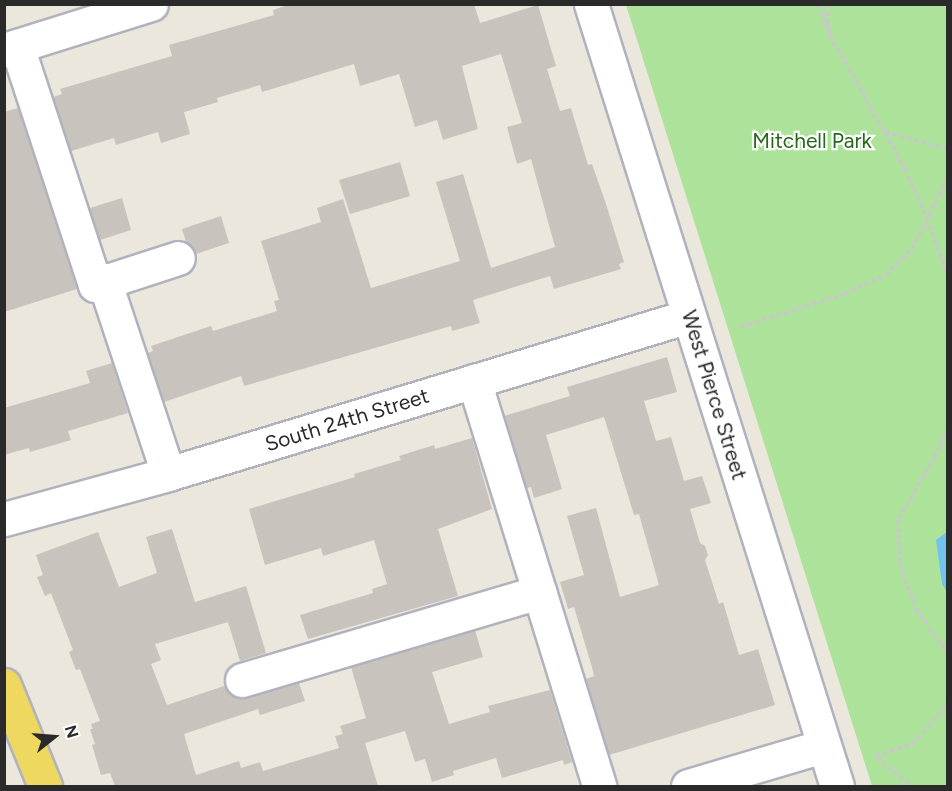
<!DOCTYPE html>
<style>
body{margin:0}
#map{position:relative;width:952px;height:791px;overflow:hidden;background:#ece7dd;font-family:Figtree,sans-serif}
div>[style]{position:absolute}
.green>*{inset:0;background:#ade29a}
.water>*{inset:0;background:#71c2ec}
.building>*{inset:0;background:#c8c3bc}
.path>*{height:4px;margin-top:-2px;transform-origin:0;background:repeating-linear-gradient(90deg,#c8c8c8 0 4.5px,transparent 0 7.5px)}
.roads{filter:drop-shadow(2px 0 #b0b2be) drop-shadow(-2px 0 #b0b2be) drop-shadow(0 2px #b0b2be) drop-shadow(0 -2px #b0b2be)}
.minor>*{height:33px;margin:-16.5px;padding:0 16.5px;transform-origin:16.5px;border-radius:16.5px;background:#fff}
.major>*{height:33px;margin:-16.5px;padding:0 16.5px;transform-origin:16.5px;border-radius:16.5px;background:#eed860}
span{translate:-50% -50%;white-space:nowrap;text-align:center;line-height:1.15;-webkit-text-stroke:4.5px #fff;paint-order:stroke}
.park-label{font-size:21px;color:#25671b}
.street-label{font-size:21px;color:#2a2a2a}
.frame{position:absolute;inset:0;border:6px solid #2a2a2a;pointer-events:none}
.north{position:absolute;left:24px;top:707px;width:60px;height:60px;-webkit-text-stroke:4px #fff;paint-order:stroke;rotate:73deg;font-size:16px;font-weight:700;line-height:24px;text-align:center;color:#2a2a2a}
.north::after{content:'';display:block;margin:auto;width:21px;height:27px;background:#2a2a2a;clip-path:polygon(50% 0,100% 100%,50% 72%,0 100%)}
</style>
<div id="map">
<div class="green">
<div style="clip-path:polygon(626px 5px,947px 5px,947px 786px,872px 786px)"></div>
</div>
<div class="water">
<div style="clip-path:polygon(947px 532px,947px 592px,942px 584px,936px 540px)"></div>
</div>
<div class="building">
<div style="clip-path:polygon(291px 4px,474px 4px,480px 23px,538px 5px,556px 66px,547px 69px,560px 111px,571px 108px,588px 165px,592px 164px,605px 201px,624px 262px,619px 264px,621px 269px,554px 289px,550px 276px,473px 300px,480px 323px,452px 331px,451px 326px,244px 386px,241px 376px,164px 402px,148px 353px,153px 351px,151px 346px,211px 326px,213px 331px,277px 311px,274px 301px,279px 300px,261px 241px,321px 222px,317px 208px,343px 199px,371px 288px,460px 261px,436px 182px,463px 174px,491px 268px,555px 247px,531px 159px,517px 164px,507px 127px,522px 123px,501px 54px,462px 66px,478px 129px,443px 140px,437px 120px,415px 127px,399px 74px,360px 86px,354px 64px,262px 92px,260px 85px,217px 98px,218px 102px,184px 112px,190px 134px,161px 143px,158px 132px,116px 145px,114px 138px,71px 151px,53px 97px,62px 94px,60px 89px,172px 56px,169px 45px,274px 15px,273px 10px)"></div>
<div style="clip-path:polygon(18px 108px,77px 289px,4px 312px,4px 112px)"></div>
<div style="clip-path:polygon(400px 162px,410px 196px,350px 214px,339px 180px)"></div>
<div style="clip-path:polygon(122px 198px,131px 230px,100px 240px,90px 208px)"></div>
<div style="clip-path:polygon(221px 216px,229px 243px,196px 254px,186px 242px,182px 229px)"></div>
<div style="clip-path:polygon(667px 357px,677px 392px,644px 401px,656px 441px,671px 437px,684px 481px,702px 476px,711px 503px,690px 509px,700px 543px,705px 546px,708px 555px,705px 560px,719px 604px,723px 602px,739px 655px,758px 649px,775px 705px,609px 755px,586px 679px,594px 676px,592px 667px,574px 607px,568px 609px,560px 582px,584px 575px,567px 516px,596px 508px,620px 597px,659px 585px,639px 514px,634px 515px,604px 417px,546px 435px,562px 489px,534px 498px,531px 487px,527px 488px,504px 416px,570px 396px,567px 387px)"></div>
<div style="clip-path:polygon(112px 363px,128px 413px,68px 431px,71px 440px,30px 452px,29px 448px,4px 455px,4px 408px,90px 383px,86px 371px)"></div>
<div style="clip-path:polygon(472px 438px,492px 509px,438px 529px,458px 596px,308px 639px,300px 615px,373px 593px,372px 589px,387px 584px,374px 540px,323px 556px,321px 548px,265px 565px,249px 509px,355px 477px,354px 474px,401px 460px,399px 456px,434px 445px,435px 449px)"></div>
<div style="clip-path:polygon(172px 529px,195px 602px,246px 586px,266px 653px,240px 661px,228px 622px,155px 644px,161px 660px,151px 664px,167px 705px,224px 686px,230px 694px,237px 698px,247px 698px,299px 683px,305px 701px,260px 715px,258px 709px,184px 734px,196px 775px,239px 761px,241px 768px,260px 762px,263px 771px,339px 748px,335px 736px,343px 734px,340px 726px,366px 718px,351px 667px,475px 630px,483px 657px,432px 672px,449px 724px,490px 712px,488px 706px,550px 690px,572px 762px,564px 765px,563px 760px,502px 778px,496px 758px,453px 771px,454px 775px,432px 782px,425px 759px,415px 762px,405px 731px,365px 743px,378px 786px,115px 786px,110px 773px,101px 775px,92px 745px,95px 744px,90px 729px,93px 729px,91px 724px,100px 721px,80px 669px,76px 670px,69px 652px,73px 650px,51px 593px,45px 596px,37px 577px,43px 575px,36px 555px,98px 532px,119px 587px,157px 573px,146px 537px)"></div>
</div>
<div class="path">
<div style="left:817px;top:4px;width:34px;rotate:67deg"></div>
<div style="left:830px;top:35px;width:154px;rotate:60.8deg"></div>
<div style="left:905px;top:169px;width:54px;rotate:65.8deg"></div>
<div style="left:927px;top:218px;width:63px;rotate:70.4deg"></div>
<div style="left:827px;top:4px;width:27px;rotate:86deg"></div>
<div style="left:885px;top:132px;width:65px;rotate:15.1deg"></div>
<div style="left:741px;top:327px;width:108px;rotate:-17.8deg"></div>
<div style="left:844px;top:294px;width:46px;rotate:-24.3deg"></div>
<div style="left:886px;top:275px;width:37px;rotate:-45deg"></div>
<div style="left:912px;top:249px;width:80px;rotate:-63.4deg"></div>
<div style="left:948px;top:426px;width:33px;rotate:113deg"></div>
<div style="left:935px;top:456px;width:74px;rotate:120deg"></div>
<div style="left:898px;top:520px;width:45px;rotate:87.5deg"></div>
<div style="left:900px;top:565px;width:47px;rotate:70deg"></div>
<div style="left:916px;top:609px;width:55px;rotate:54.6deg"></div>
<div style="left:876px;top:756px;width:38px;rotate:-18deg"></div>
<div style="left:912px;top:744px;width:54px;rotate:-48deg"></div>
<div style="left:877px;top:757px;width:44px;rotate:41.3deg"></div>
</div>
<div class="roads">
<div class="minor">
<div style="left:591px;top:4px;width:820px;rotate:72.54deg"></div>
<div style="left:17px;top:46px;width:251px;rotate:71.9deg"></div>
<div style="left:95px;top:285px;width:87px;rotate:-18deg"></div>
<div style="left:4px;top:50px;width:154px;rotate:-17.4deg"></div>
<div style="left:104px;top:280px;width:204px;rotate:71.7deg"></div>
<div style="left:474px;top:381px;width:424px;rotate:72.8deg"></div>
<div style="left:4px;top:519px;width:170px;rotate:-15.3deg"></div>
<div style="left:168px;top:474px;width:544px;rotate:-16.87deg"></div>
<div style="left:242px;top:680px;width:310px;rotate:-16.5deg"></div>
<div style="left:688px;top:786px;width:141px;rotate:-16.5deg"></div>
</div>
<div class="major">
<div style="left:4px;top:685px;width:109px;rotate:67.9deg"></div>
</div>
</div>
<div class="park-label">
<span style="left:812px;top:141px">Mitchell Park</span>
</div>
<div class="street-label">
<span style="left:714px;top:395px;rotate:73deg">West Pierce Street</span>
<span style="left:347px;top:420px;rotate:-17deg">South 24th Street</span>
</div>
<div class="frame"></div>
<div class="north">N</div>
</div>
